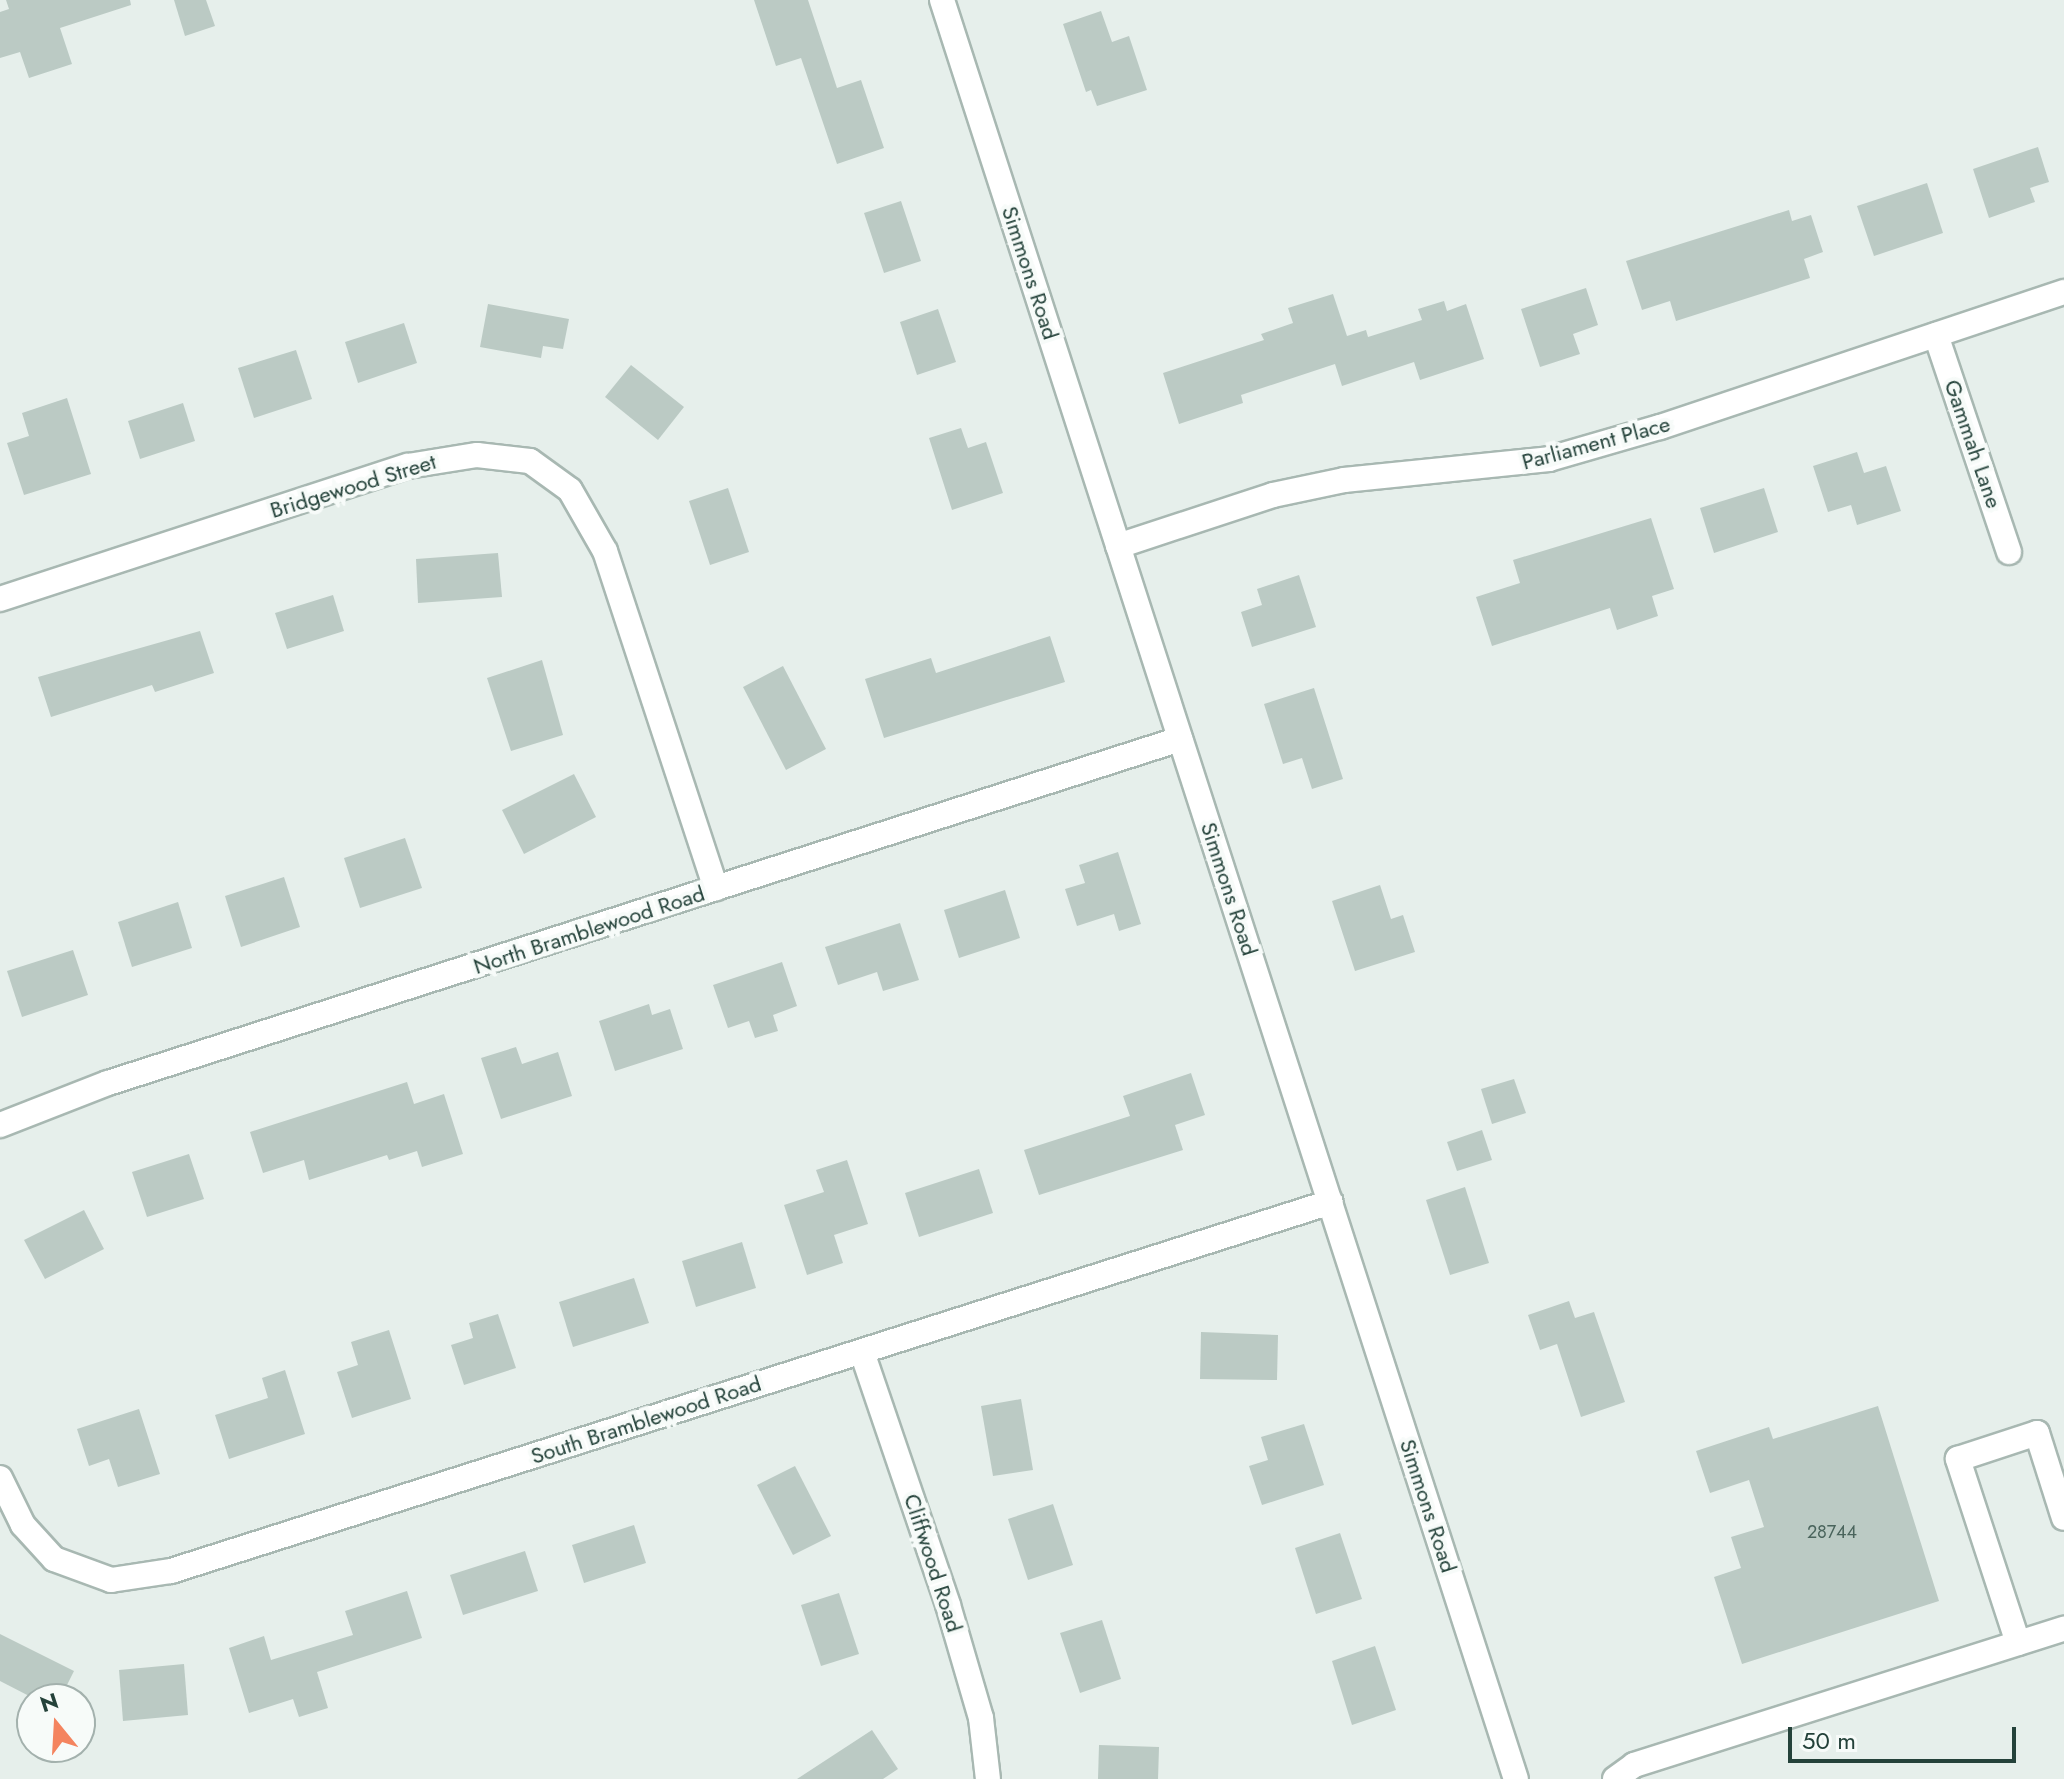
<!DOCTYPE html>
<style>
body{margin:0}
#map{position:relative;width:2064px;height:1779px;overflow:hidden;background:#e6efeb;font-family:Jost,sans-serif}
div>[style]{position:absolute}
.building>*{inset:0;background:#bbcac4}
.roads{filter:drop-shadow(2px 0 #a8b8b2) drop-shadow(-2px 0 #a8b8b2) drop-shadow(0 2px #a8b8b2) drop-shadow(0 -2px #a8b8b2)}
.minor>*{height:24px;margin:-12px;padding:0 12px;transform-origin:12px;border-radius:12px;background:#fff}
span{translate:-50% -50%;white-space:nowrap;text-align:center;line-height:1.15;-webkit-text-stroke:8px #f7fbf9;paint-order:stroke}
.number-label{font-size:18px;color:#4a645c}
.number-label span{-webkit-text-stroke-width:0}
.street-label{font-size:22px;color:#24423a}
.north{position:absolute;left:16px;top:1683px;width:80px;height:80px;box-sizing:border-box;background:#f7fbf9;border:2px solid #a3b1ad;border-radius:50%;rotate:342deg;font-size:22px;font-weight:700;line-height:32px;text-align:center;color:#24423a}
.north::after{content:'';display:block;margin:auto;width:28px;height:36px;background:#f4845f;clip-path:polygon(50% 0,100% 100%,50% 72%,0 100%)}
.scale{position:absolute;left:1788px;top:1727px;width:228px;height:36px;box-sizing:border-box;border:4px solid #24423a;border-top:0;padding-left:10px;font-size:24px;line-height:28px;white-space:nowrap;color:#24423a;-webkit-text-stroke:6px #f7fbf9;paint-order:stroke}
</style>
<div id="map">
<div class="building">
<div style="clip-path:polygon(6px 0,130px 0,131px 5px,60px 28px,72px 64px,29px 78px,20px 52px,0 58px,0 12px,9px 9px)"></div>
<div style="clip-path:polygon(174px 0,206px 0,215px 26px,185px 36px)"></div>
<div style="clip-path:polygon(754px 0,808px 0,837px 88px,861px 80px,884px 148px,837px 164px,801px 58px,776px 66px)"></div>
<div style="clip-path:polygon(1101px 11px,1112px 42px,1129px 36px,1147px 90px,1097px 106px,1091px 90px,1086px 92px,1063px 24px)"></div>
<div style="clip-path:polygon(2038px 147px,2049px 182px,2030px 188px,2035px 202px,1989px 218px,1973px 169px)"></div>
<div style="clip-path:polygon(1927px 183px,1943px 233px,1874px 256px,1857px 206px)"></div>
<div style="clip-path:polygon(901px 201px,921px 261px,884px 273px,864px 213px)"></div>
<div style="clip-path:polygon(1789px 210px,1792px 221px,1811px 215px,1823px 252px,1804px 259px,1810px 278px,1676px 321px,1670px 301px,1642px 310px,1626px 261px)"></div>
<div style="clip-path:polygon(1586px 288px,1598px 325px,1573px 334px,1580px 354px,1540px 367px,1521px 309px)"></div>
<div style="clip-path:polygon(1333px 294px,1347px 336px,1366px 330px,1368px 337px,1422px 320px,1418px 309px,1444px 301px,1447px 311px,1466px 304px,1484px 359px,1420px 380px,1414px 362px,1342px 386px,1335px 364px,1241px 395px,1243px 403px,1179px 424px,1163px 373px,1264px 340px,1261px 334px,1293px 323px,1288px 308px)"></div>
<div style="clip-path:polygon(488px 304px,569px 319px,563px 349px,543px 346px,541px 358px,480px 347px)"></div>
<div style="clip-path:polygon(938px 309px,956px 362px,917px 375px,900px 322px)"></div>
<div style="clip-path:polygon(404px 323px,417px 363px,358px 383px,345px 342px)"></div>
<div style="clip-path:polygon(296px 350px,312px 399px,254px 418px,238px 368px)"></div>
<div style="clip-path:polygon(631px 365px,684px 407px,658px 440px,605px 397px)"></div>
<div style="clip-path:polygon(67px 398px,91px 474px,24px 495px,7px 443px,29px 436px,22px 413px)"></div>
<div style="clip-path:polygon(183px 403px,195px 441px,140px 459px,128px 421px)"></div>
<div style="clip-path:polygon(961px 428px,968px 448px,986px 442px,1003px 493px,952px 510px,929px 438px)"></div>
<div style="clip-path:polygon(1857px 452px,1864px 473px,1886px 466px,1901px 511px,1857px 525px,1851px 505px,1828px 512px,1813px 466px)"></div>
<div style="clip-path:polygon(728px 488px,749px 552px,710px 565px,689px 501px)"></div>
<div style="clip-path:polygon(1764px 488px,1778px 532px,1714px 553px,1700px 508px)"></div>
<div style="clip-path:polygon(1651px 518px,1674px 589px,1652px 596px,1658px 616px,1617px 630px,1610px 608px,1492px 646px,1476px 597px,1520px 583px,1513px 560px)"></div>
<div style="clip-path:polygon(498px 553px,502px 597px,418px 603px,416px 559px)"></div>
<div style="clip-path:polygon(1299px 575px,1316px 627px,1252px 647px,1241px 612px,1262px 605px,1257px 589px)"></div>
<div style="clip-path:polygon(333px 595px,344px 631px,287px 649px,275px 613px)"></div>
<div style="clip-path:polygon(200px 631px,214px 673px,155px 692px,152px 685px,51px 717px,38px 677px)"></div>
<div style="clip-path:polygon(1050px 636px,1065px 682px,884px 738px,865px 679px,931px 658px,936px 673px)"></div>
<div style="clip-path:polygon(542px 660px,563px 735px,511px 751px,487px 678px)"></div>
<div style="clip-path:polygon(783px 666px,826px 749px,786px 770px,743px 687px)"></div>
<div style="clip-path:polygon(1314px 688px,1343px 779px,1312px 789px,1302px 758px,1283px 764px,1264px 704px)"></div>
<div style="clip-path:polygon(574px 774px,596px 817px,524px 854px,502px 810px)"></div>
<div style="clip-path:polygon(405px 838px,422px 888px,360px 908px,344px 858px)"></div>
<div style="clip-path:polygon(1118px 852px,1141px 924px,1119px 931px,1114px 914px,1077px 926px,1065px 889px,1085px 883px,1079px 865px)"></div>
<div style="clip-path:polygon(284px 877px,300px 927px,241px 947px,225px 896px)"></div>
<div style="clip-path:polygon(1380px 885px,1391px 919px,1403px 915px,1415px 952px,1355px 971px,1332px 901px)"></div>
<div style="clip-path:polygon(1005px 890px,1020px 938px,959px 958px,944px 910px)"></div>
<div style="clip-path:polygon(178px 902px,192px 948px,132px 967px,118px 922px)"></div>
<div style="clip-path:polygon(900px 923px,919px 980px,883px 991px,877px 972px,838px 985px,825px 947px)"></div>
<div style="clip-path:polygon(73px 950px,88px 995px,22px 1017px,7px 971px)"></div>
<div style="clip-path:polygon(782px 962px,797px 1006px,773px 1015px,778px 1031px,755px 1038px,749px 1021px,728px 1028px,713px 985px)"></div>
<div style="clip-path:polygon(649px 1004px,652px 1015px,670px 1009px,683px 1049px,615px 1071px,599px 1021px)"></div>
<div style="clip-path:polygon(516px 1047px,522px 1064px,558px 1052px,572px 1096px,501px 1119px,481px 1058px)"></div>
<div style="clip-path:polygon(1191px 1073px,1205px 1115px,1175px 1125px,1183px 1150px,1039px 1195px,1024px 1150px,1130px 1116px,1123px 1096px)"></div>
<div style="clip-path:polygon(1514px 1079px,1526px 1113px,1492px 1124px,1481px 1089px)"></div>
<div style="clip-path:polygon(407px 1082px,414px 1104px,444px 1094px,463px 1154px,422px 1167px,417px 1151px,389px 1160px,387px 1155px,309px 1180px,304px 1160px,263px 1173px,250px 1132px)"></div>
<div style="clip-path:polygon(1482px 1130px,1492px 1160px,1457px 1171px,1447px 1142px)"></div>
<div style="clip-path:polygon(189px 1154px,204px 1199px,147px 1217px,132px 1172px)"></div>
<div style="clip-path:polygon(847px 1160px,868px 1224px,834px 1235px,843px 1263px,807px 1275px,784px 1205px,824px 1192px,816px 1170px)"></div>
<div style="clip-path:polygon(979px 1169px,993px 1213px,919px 1237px,905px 1193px)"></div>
<div style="clip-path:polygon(1465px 1187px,1489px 1263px,1450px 1275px,1426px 1200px)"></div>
<div style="clip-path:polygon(84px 1210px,104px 1249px,45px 1279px,24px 1240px)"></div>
<div style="clip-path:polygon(742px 1242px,756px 1288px,696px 1307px,682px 1261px)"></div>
<div style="clip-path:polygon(634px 1278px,649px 1323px,573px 1347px,559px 1302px)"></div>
<div style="clip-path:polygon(1569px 1301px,1575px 1318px,1594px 1312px,1625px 1402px,1581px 1417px,1557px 1344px,1540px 1350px,1528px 1315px)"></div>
<div style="clip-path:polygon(498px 1314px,516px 1368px,464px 1385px,451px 1345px,473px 1338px,469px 1323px)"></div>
<div style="clip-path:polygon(389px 1330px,411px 1399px,352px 1418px,337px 1372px,358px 1365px,351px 1342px)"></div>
<div style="clip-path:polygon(1201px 1332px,1278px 1335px,1277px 1380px,1200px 1379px)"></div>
<div style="clip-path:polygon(285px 1370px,305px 1434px,229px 1459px,215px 1415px,268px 1398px,262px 1378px)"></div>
<div style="clip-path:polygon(1021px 1399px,1033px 1470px,993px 1476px,981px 1406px)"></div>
<div style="clip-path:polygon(1878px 1406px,1939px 1601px,1742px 1664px,1714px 1577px,1741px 1568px,1731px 1537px,1764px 1527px,1749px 1480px,1710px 1493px,1696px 1451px,1769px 1427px,1773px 1439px)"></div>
<div style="clip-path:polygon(139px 1409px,160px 1474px,118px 1487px,109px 1459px,89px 1466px,77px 1429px)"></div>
<div style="clip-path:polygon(1304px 1424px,1324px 1485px,1262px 1505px,1249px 1466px,1268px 1460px,1261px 1437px)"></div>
<div style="clip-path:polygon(795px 1466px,831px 1536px,793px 1555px,757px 1485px)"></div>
<div style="clip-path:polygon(1053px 1504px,1073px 1565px,1028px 1580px,1008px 1519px)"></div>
<div style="clip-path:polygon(634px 1525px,646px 1563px,584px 1583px,572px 1545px)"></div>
<div style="clip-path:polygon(1340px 1533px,1362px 1599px,1316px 1614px,1295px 1548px)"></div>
<div style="clip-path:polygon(525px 1551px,538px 1591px,463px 1615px,450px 1575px)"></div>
<div style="clip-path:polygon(407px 1591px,422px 1638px,317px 1672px,328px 1708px,299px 1717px,293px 1699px,249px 1713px,229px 1648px,264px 1636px,271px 1660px,353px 1635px,345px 1611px)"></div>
<div style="clip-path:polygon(839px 1593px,859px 1654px,821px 1666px,801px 1605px)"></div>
<div style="clip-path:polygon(1102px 1620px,1121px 1679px,1080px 1693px,1060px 1633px)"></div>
<div style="clip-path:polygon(0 1634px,74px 1671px,60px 1699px,35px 1699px,0 1681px)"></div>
<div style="clip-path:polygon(1375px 1646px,1396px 1710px,1352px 1725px,1332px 1661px)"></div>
<div style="clip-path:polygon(184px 1664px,188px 1715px,123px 1721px,119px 1670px)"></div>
<div style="clip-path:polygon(872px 1730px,898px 1769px,883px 1779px,797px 1779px)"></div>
<div style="clip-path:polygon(1099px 1745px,1159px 1747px,1158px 1779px,1098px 1779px)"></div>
</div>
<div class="roads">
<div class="minor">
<div style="left:942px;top:0;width:1869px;rotate:72.12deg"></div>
<div style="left:1936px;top:335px;width:229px;rotate:71.4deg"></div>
<div style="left:1118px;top:546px;width:163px;rotate:-18.2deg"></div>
<div style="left:1273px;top:495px;width:73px;rotate:-11.9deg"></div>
<div style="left:1344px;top:480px;width:206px;rotate:-5.8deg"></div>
<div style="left:1549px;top:459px;width:116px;rotate:-16.1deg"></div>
<div style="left:1660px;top:427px;width:426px;rotate:-18.5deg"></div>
<div style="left:0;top:599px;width:429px;rotate:-18.1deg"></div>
<div style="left:408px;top:466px;width:70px;rotate:-9.1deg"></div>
<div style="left:477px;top:455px;width:53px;rotate:6.5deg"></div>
<div style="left:530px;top:461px;width:49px;rotate:35.9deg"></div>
<div style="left:570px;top:490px;width:70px;rotate:60.2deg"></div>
<div style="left:605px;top:551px;width:355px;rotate:71.8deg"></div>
<div style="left:0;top:1125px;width:116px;rotate:-21.3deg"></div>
<div style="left:108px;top:1083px;width:1126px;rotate:-17.79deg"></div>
<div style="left:862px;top:1352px;width:267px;rotate:71.2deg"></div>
<div style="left:948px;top:1605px;width:118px;rotate:73.7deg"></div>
<div style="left:981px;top:1718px;width:61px;rotate:83.5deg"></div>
<div style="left:0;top:1478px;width:52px;rotate:63.9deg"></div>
<div style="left:23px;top:1525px;width:46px;rotate:47.6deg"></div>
<div style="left:54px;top:1559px;width:61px;rotate:20.2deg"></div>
<div style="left:111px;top:1580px;width:61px;rotate:-8.5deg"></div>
<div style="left:171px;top:1571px;width:1217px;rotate:-17.65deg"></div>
<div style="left:2018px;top:1643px;width:194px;rotate:-108.1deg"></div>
<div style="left:1958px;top:1459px;width:83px;rotate:-18.2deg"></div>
<div style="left:2037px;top:1433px;width:89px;rotate:72.4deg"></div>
<div style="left:1615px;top:1779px;width:24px;rotate:-36deg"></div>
<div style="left:1634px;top:1765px;width:451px;rotate:-17.6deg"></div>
</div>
</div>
<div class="number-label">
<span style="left:1832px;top:1532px">28744</span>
</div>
<div class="street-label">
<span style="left:1030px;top:273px;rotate:72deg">Simmons Road</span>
<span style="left:1596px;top:443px;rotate:-15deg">Parliament Place</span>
<span style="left:1973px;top:444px;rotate:71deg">Gammah Lane</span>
<span style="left:353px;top:486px;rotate:-17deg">Bridgewood Street</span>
<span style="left:1229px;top:889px;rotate:72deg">Simmons Road</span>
<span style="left:589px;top:930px;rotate:-18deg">North Bramblewood Road</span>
<span style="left:646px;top:1420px;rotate:-18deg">South Bramblewood Road</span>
<span style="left:1428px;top:1506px;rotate:72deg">Simmons Road</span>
<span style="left:933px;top:1563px;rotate:72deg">Cliffwood Road</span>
</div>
<div class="north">N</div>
<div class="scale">50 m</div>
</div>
